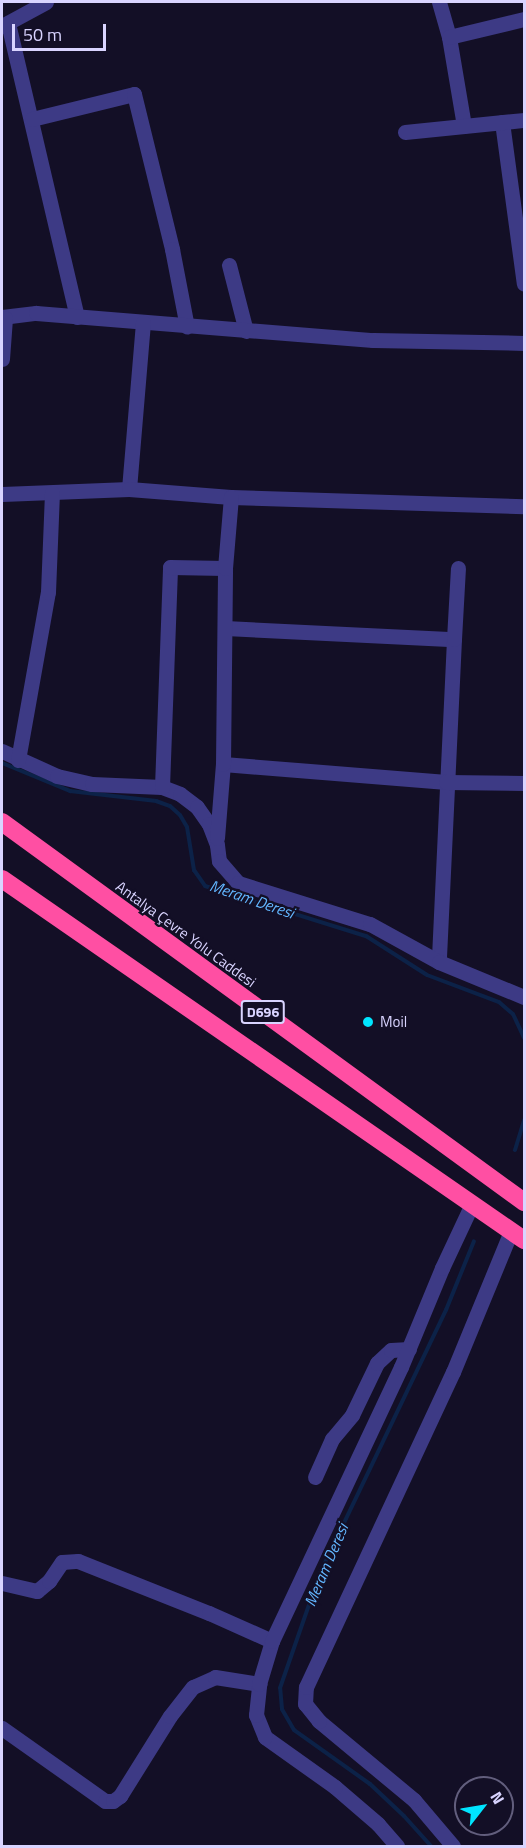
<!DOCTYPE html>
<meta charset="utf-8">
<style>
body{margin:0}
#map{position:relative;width:526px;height:1848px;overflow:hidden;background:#130f26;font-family:"Titillium Web",sans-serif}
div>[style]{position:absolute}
.stream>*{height:4px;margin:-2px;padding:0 2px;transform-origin:2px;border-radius:2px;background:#0c2248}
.minor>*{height:15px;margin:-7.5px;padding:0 7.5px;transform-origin:7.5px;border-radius:7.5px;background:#3d3a85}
.highway>*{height:18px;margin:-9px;padding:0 9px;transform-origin:9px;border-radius:9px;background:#ff4fa3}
.dots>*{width:16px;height:16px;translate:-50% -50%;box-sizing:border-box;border:3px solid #130f26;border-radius:50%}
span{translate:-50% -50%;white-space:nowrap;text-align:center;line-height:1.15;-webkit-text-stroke:4.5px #130f26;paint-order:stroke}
.shield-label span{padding:2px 4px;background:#130f26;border:2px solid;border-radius:4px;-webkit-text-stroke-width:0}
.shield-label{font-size:14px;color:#d9d4ff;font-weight:700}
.street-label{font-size:15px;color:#d9d4ff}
.poi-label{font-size:15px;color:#d9d4ff}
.left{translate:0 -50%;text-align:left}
.water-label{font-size:16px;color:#62b6ff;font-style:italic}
.frame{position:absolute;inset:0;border:3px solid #d9d4ff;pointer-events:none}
.north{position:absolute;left:454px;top:1776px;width:60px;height:60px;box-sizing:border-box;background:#130f26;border:2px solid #625e7d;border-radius:50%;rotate:59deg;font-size:16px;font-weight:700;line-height:24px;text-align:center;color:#d9d4ff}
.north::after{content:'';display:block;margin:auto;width:21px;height:27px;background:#00e5ff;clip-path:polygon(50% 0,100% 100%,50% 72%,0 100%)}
.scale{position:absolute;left:12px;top:24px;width:94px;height:27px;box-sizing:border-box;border:3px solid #d9d4ff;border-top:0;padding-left:8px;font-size:18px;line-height:21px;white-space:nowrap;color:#d9d4ff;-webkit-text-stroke:4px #130f26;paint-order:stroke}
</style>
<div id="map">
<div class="stream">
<div style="left:2px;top:763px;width:74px;rotate:22.4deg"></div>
<div style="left:70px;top:791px;width:87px;rotate:6.6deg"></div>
<div style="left:156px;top:801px;width:15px;rotate:20deg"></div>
<div style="left:170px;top:806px;width:13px;rotate:42deg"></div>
<div style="left:180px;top:815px;width:14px;rotate:60deg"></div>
<div style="left:187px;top:827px;width:44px;rotate:80.8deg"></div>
<div style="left:194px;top:870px;width:19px;rotate:55deg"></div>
<div style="left:205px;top:886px;width:169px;rotate:17.3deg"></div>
<div style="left:366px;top:936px;width:72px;rotate:32.6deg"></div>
<div style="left:427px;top:975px;width:77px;rotate:20.6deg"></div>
<div style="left:499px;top:1002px;width:18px;rotate:41deg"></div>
<div style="left:513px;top:1014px;width:26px;rotate:65deg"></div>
<div style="left:515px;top:1150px;width:31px;rotate:-73deg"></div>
<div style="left:431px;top:1846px;width:40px;rotate:-132deg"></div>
<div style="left:404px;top:1816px;width:47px;rotate:-136.7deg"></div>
<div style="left:370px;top:1784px;width:93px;rotate:-144.6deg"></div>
<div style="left:294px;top:1730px;width:24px;rotate:-120deg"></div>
<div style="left:282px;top:1709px;width:21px;rotate:-95deg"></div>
<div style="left:280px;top:1688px;width:122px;rotate:-70.8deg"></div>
<div style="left:320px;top:1573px;width:292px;rotate:-64.4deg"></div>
<div style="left:446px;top:1310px;width:74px;rotate:-67.9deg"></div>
</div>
<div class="minor">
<div style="left:439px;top:2px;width:36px;rotate:74deg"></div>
<div style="left:449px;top:37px;width:90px;rotate:80.4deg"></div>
<div style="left:8px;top:23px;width:302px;rotate:76.8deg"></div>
<div style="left:2px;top:26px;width:50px;rotate:-28.6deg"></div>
<div style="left:449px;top:37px;width:77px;rotate:-13.5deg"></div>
<div style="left:32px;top:119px;width:105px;rotate:-13.8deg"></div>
<div style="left:134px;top:94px;width:160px;rotate:76.2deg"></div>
<div style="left:172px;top:249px;width:79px;rotate:79.1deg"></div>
<div style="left:502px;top:122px;width:163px;rotate:82.3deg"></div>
<div style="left:405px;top:132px;width:120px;rotate:-5.8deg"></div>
<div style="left:229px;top:265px;width:68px;rotate:75.6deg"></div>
<div style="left:2px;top:317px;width:34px;rotate:-7deg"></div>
<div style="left:36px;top:313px;width:338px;rotate:4.6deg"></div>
<div style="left:373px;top:340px;width:151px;rotate:1.1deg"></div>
<div style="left:2px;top:359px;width:41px;rotate:-85.8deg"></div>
<div style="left:129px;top:489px;width:167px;rotate:-85.2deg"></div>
<div style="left:2px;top:494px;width:127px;rotate:-2.3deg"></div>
<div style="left:129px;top:489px;width:102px;rotate:4.5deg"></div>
<div style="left:231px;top:497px;width:293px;rotate:1.8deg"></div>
<div style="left:225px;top:628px;width:229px;rotate:2.8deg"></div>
<div style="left:454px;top:639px;width:323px;rotate:92.7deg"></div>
<div style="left:454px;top:639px;width:71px;rotate:-86.8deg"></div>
<div style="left:2px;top:751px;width:60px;rotate:24.4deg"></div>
<div style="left:57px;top:776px;width:36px;rotate:13deg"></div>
<div style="left:92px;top:784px;width:70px;rotate:2.5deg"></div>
<div style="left:162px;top:787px;width:19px;rotate:21deg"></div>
<div style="left:180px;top:794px;width:21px;rotate:37deg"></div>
<div style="left:197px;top:807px;width:21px;rotate:55deg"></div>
<div style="left:209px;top:824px;width:22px;rotate:69deg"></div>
<div style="left:217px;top:845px;width:16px;rotate:83deg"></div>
<div style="left:219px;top:861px;width:29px;rotate:49deg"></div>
<div style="left:238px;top:883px;width:138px;rotate:17.3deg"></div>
<div style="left:370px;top:924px;width:79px;rotate:28.8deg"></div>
<div style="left:439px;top:962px;width:92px;rotate:22.4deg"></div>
<div style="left:18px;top:760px;width:171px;rotate:-79.9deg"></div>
<div style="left:48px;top:592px;width:99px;rotate:-87.7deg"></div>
<div style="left:223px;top:764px;width:224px;rotate:4.6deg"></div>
<div style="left:446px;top:782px;width:78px;rotate:0.7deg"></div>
<div style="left:162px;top:787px;width:220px;rotate:-87.9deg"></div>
<div style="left:170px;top:567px;width:55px;rotate:1deg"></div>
<div style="left:217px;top:838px;width:74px;rotate:-85.4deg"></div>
<div style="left:223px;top:764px;width:196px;rotate:-89.4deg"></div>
<div style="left:225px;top:568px;width:71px;rotate:-85.2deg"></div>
<div style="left:315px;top:1477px;width:42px;rotate:-65.9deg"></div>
<div style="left:332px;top:1439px;width:31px;rotate:-50deg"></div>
<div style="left:352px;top:1415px;width:58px;rotate:-64.3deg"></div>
<div style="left:377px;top:1363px;width:19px;rotate:-43deg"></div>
<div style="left:391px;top:1350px;width:18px;rotate:-3deg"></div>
<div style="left:2px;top:1583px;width:36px;rotate:13deg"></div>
<div style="left:37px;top:1591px;width:16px;rotate:-40deg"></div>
<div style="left:49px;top:1581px;width:23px;rotate:-56deg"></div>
<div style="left:62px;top:1562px;width:16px;rotate:-4deg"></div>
<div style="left:78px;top:1561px;width:141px;rotate:21.7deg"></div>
<div style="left:209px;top:1613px;width:69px;rotate:24deg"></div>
<div style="left:2px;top:1728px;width:126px;rotate:35.3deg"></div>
<div style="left:105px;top:1801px;width:8px"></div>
<div style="left:113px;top:1801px;width:9px;rotate:-36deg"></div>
<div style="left:120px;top:1796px;width:94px;rotate:-58deg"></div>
<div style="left:170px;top:1716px;width:37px;rotate:-52deg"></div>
<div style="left:193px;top:1687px;width:24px;rotate:-24deg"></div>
<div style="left:215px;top:1677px;width:45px;rotate:9deg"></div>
<div style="left:397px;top:1846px;width:29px;rotate:-131deg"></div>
<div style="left:378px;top:1824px;width:57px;rotate:-139.3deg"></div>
<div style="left:335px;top:1787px;width:86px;rotate:-144.5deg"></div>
<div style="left:265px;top:1737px;width:24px;rotate:-112deg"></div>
<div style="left:256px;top:1715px;width:31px;rotate:-84deg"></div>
<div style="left:259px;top:1684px;width:45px;rotate:-73.2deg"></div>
<div style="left:272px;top:1641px;width:303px;rotate:-64.8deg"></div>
<div style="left:401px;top:1367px;width:107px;rotate:-67.5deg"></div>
<div style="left:442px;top:1268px;width:71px;rotate:-64.9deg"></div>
<div style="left:453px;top:1846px;width:60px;rotate:-130.3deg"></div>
<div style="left:414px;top:1800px;width:124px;rotate:-140.3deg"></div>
<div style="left:319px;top:1721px;width:22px;rotate:-129deg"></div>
<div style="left:305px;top:1704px;width:17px;rotate:-87deg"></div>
<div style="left:306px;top:1687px;width:348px;rotate:-65deg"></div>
<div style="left:453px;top:1372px;width:152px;rotate:-67.6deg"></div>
</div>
<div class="highway">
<div style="left:2px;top:822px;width:646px;rotate:36.05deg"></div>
<div style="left:2px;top:879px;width:635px;rotate:34.67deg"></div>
</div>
<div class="dots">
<div style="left:368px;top:1022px;background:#00e5ff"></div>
</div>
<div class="shield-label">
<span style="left:263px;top:1012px">D696</span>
</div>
<div class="street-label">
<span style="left:186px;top:934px;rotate:36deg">Antalya Çevre Yolu Caddesi</span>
</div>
<div class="poi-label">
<span class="left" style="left:380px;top:1022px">Moil</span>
</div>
<div class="water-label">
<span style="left:252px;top:899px;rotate:19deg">Meram Deresi</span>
<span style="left:326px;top:1565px;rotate:-67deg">Meram Deresi</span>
</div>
<div class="frame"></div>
<div class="north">N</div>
<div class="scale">50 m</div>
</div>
